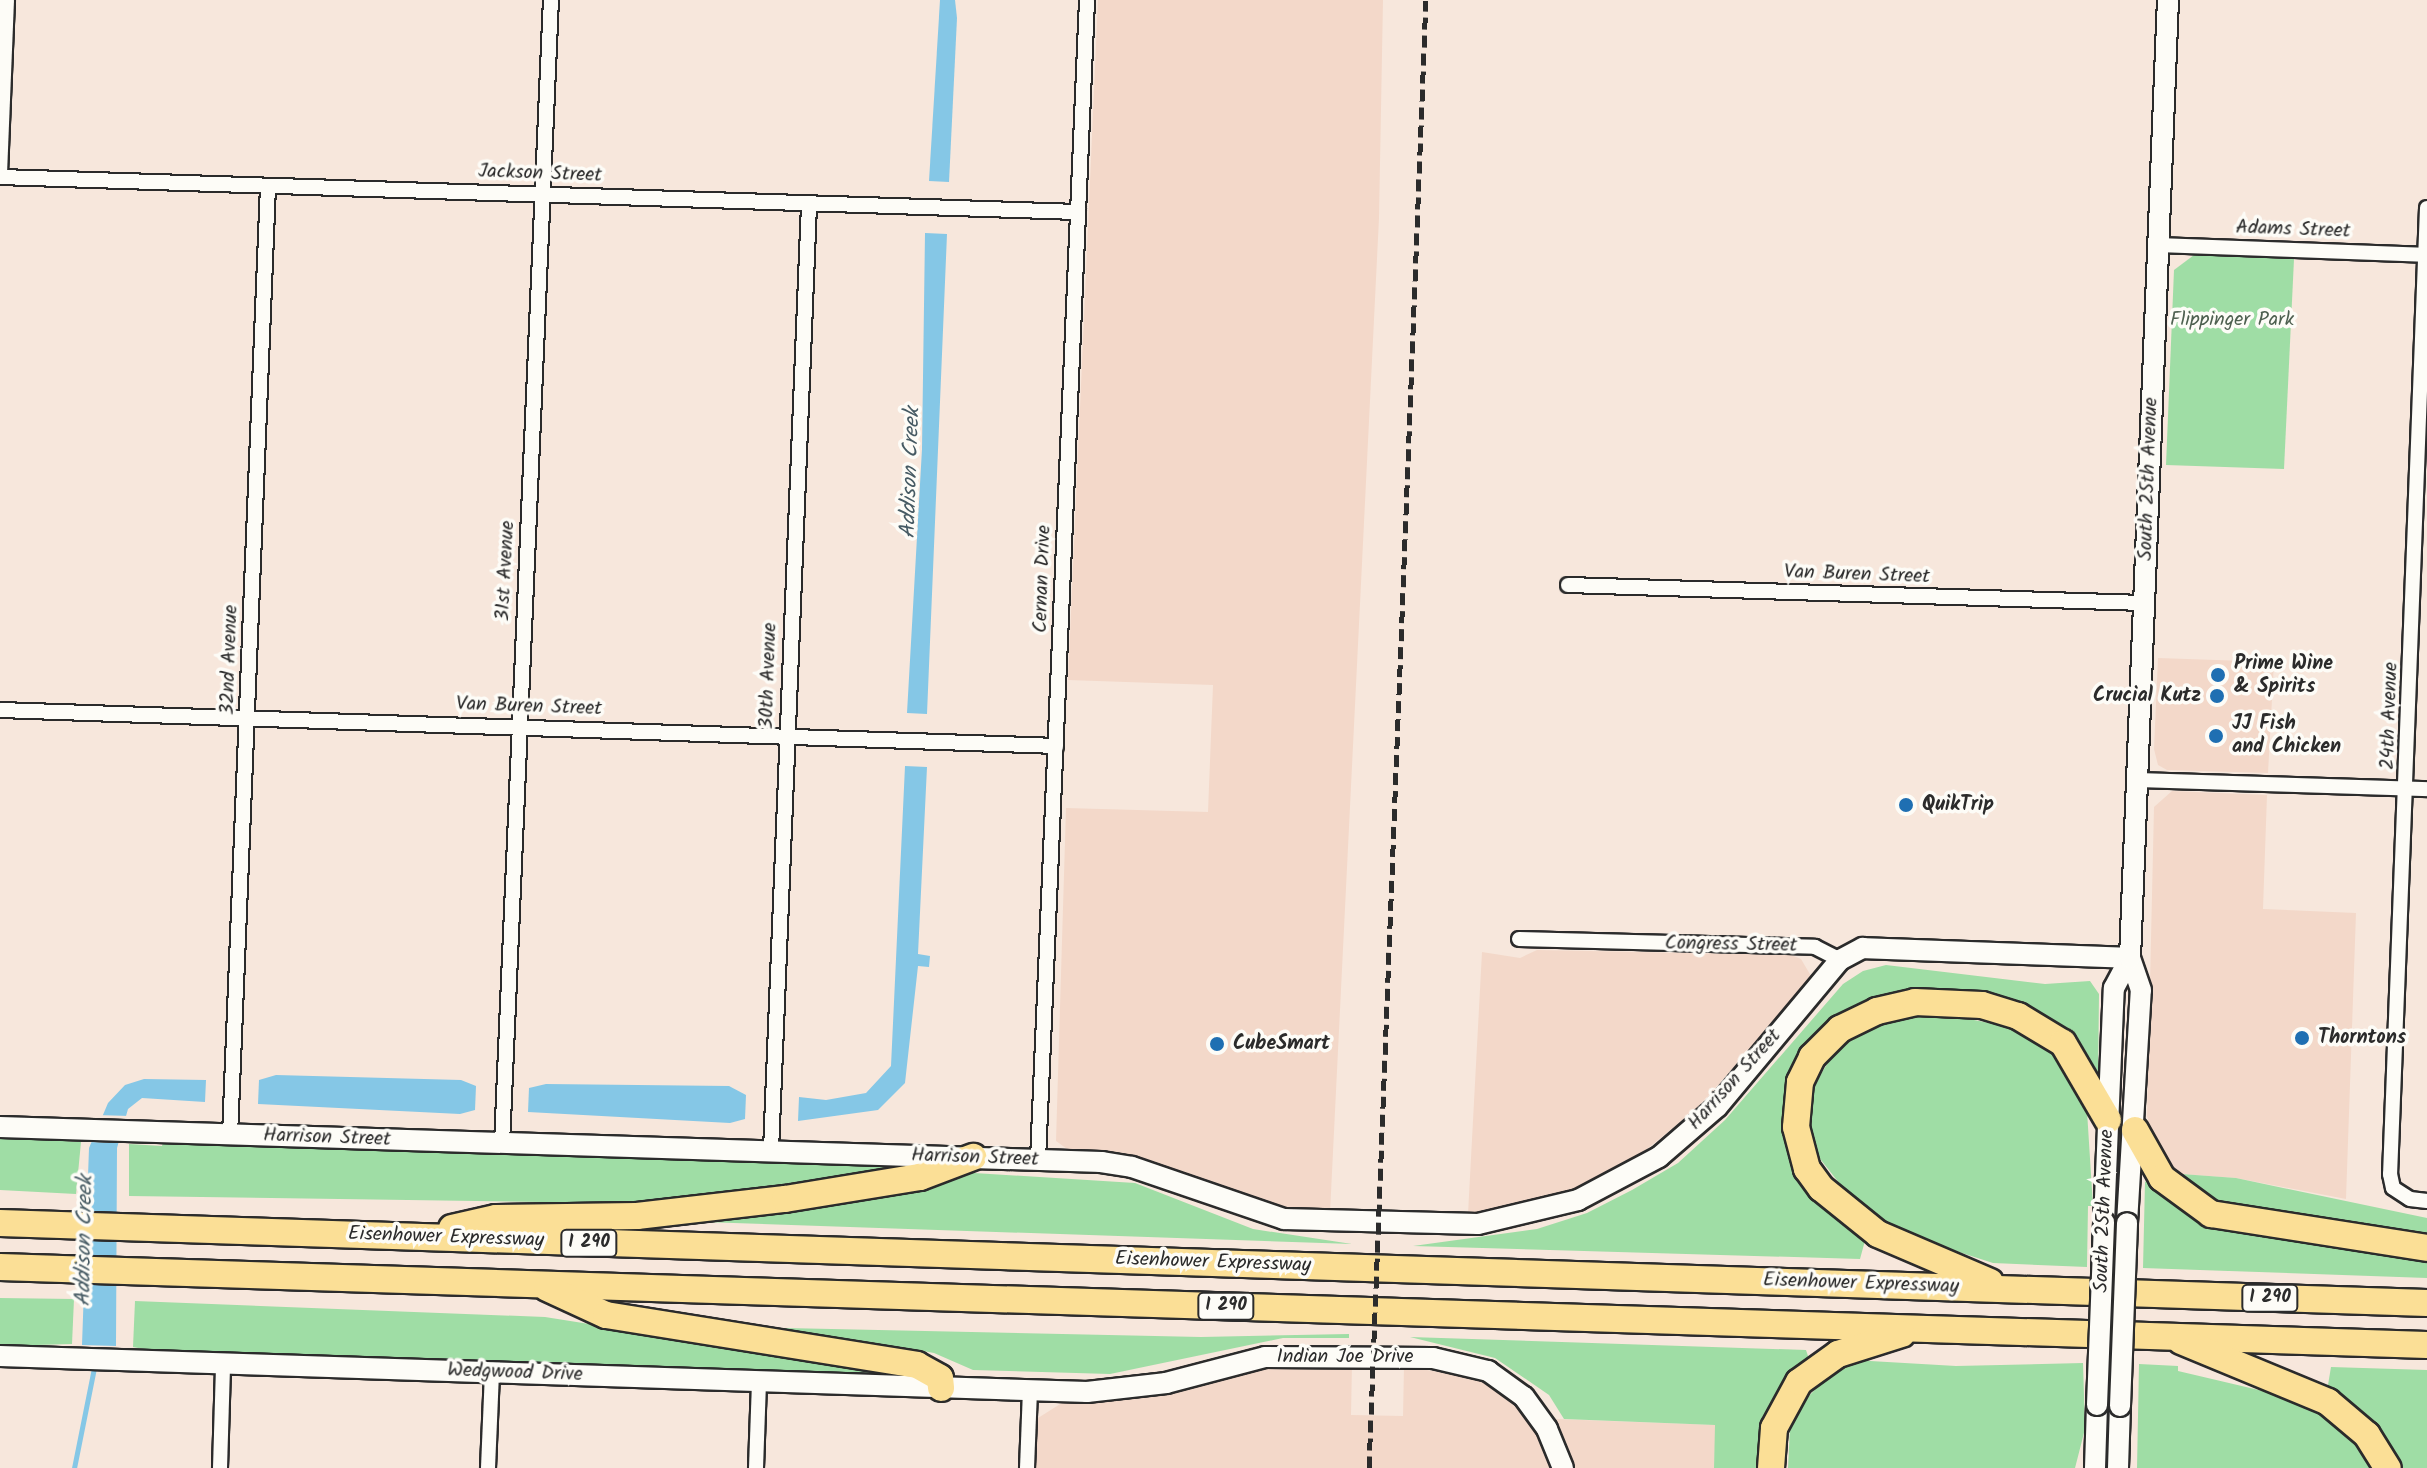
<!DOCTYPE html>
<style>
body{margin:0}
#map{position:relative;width:2427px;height:1468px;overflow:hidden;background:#f7e7dc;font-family:Kalam,sans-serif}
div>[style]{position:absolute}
.built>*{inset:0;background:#f3d8c9}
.green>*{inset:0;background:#9fdda5}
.water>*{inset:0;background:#85c7e6}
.pier>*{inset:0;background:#f7e7dc}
.stream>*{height:5px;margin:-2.5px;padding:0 2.5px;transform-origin:2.5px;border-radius:2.5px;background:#85c7e6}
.roads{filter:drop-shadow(2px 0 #2b2b2b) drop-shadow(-2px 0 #2b2b2b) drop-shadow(0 2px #2b2b2b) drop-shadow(0 -2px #2b2b2b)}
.street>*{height:14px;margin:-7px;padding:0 7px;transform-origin:7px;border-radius:7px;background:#fdfcf7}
.secondary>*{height:20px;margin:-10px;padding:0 10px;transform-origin:10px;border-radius:10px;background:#fdfcf7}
.highway>*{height:26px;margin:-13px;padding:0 13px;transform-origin:13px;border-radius:13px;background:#fbdf96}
.rail>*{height:5px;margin-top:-2.5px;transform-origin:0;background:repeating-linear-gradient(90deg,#2b2b2b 0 12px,transparent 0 18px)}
.bridges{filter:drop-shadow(2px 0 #2b2b2b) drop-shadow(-2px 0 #2b2b2b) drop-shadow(0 2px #2b2b2b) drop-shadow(0 -2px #2b2b2b)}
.secondary-bridge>*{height:20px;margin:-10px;padding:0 10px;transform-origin:10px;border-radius:10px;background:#fdfcf7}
.dots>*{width:22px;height:22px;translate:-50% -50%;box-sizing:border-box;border:4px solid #fdfcf7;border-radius:50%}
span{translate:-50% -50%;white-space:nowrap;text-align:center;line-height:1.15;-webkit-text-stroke:7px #fdfcf7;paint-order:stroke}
.shield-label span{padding:2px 6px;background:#fdfcf7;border:2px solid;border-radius:6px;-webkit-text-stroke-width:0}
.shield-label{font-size:18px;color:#2b2b2b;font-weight:700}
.street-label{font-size:20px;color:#2b2b2b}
.park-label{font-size:20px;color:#4e6050}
.poi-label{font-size:20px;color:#2b2b2b;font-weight:700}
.left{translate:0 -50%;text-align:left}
.right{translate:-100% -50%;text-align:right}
.water-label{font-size:22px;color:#465a63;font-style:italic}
</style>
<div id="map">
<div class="built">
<div style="clip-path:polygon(1098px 0,1383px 0,1379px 218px,1330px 1213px,1276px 1207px,1160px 1164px,1070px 1151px,1056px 1141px,1066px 808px,1208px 812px,1213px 685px,1068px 680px)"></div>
<div style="clip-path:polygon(2158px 658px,2274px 662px,2268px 773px,2167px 770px,2158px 765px,2154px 749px)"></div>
<div style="clip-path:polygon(2172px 791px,2267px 795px,2263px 909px,2356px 913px,2346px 1199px,2236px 1178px,2168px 1173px,2154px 1144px,2147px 1116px,2154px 807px)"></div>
<div style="clip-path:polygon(1537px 950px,1791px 955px,1801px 959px,1811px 976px,1703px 1103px,1630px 1163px,1555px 1197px,1468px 1214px,1482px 952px,1520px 958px)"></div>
<div style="clip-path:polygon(1352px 1365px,1351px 1415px,1403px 1416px,1404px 1366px,1484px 1380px,1528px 1418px,1552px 1468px,1036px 1468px,1038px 1418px,1065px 1401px,1149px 1397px,1279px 1366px)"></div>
<div style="clip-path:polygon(1556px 1419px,1716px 1425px,1714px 1468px,1573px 1468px)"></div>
</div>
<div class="green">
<div style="clip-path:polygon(2194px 255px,2294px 259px,2284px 469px,2166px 465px,2174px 270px)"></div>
<div style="clip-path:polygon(1886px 965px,2045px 984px,2090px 981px,2099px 994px,2098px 1081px,2078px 1047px,1902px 995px,1790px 1078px,1785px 1100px,1784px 1119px,1866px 1237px,1860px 1259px,1413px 1246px,1537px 1229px,1587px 1213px,1632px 1190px,1678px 1163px,1725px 1120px,1843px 984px,1863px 971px)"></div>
<div style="clip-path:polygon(1943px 1014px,2005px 1026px,2066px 1057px,2085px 1095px,2087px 1111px,2093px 1206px,2088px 1206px,2087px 1267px,1993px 1263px,1934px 1244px,1892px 1225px,1851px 1198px,1817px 1155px,1807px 1115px,1810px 1092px,1835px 1051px,1881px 1022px)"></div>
<div style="clip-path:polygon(0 1137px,81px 1142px,76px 1194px,0 1190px)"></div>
<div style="clip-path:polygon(163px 1142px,908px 1166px,683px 1204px,129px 1196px,129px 1144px,162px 1146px)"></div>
<div style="clip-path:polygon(973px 1169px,974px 1173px,1135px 1183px,1253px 1229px,1352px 1244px,703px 1222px,704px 1217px,932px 1185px)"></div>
<div style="clip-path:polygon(2168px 1173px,2236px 1178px,2427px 1218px,2427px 1239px,2222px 1209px)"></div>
<div style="clip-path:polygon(2152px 1176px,2178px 1206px,2196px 1216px,2427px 1257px,2427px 1278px,2143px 1268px,2145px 1182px)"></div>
<div style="clip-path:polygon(0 1298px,74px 1299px,72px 1344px,0 1346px)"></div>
<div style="clip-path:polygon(135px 1301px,545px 1317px,916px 1376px,154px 1351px,133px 1347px)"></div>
<div style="clip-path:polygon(740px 1327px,1201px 1337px,1349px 1334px,1349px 1338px,1283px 1338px,1110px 1374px,973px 1370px,934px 1353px,918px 1350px,917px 1355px)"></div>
<div style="clip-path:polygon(1410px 1337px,1806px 1350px,1810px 1362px,1763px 1468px,1714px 1468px,1715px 1425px,1564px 1419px,1549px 1395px,1495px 1358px)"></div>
<div style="clip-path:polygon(1853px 1360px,1956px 1366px,2083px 1363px,2085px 1429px,2075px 1468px,1788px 1468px,1790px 1428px,1802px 1403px,1835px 1369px)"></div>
<div style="clip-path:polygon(2139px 1364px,2178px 1366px,2178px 1371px,2280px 1395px,2316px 1412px,2354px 1441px,2373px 1468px,2137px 1468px)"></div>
<div style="clip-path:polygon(2331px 1367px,2427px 1370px,2427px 1468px,2399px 1468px,2327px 1391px)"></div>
</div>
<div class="water">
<div style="clip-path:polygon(940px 0,955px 0,957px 18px,949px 182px,929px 181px)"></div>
<div style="clip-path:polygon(925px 233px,947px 234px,927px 714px,907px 713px,922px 449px)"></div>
<div style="clip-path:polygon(905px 766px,927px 767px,918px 954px,930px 956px,929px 967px,918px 966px,905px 1083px,878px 1110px,798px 1121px,799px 1097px,826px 1100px,866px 1093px,891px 1066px)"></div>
<div style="clip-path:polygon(276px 1075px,461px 1080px,476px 1086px,475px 1110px,460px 1114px,258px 1104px,259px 1080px)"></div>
<div style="clip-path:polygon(144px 1079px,206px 1080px,205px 1102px,142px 1098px,128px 1109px,117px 1148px,116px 1346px,82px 1345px,89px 1148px,108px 1103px,125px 1085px)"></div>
<div style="clip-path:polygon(546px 1084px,729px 1086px,746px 1095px,745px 1119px,730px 1123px,528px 1112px,529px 1088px)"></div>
</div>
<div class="pier">
<div style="clip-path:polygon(96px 1115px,130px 1116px,123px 1143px,87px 1142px)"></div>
</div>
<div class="stream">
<div style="left:74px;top:1468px;width:107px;rotate:-78.7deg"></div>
</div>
<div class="roads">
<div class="street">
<div style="left:0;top:174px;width:174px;rotate:-87.7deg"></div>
<div style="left:0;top:177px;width:1079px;rotate:1.86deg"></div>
<div style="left:2427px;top:208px;width:967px;rotate:92.19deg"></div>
<div style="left:2390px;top:1174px;width:14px;rotate:78deg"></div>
<div style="left:2393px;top:1188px;width:20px;rotate:33deg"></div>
<div style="left:2410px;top:1199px;width:17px;rotate:7deg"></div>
<div style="left:2158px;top:245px;width:269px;rotate:2.1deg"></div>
<div style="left:1568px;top:585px;width:577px;rotate:1.79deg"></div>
<div style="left:0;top:710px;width:1057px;rotate:1.95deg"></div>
<div style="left:2137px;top:780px;width:290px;rotate:1.8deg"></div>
<div style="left:1519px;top:939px;width:296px;rotate:1.5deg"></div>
<div style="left:1815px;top:947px;width:28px;rotate:27deg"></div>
<div style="left:230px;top:1136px;width:951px;rotate:-87.71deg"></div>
<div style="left:502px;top:1144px;width:1145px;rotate:-87.55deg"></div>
<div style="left:771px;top:1151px;width:949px;rotate:-87.7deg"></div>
<div style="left:1038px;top:1160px;width:1161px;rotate:-87.58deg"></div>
<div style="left:220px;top:1468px;width:104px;rotate:-88.3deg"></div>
<div style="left:488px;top:1468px;width:96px;rotate:-87.6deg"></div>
<div style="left:756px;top:1468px;width:86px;rotate:-88deg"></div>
<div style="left:1027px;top:1468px;width:77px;rotate:-87.8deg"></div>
</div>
<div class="secondary">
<div style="left:0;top:1127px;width:1102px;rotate:1.82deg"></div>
<div style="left:1101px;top:1162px;width:31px;rotate:9deg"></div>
<div style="left:1132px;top:1167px;width:161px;rotate:18.9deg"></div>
<div style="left:1284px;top:1219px;width:194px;rotate:1.5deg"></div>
<div style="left:1478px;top:1224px;width:103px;rotate:-13.5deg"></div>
<div style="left:1578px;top:1200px;width:92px;rotate:-28deg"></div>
<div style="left:1659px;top:1157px;width:77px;rotate:-40.8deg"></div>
<div style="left:1717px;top:1107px;width:192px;rotate:-50.1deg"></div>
<div style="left:1840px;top:960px;width:26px;rotate:-28deg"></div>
<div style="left:1863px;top:948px;width:267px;rotate:2.1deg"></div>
<div style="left:2104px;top:1222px;width:234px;rotate:-87.6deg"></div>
<div style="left:2114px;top:988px;width:34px;rotate:-62deg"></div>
<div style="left:2127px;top:1223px;width:233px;rotate:-86.6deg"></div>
<div style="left:2141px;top:990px;width:34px;rotate:-109deg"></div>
<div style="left:2130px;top:958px;width:959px;rotate:-87.73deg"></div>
<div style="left:0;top:1356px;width:1088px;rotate:1.9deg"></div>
<div style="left:1087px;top:1392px;width:80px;rotate:-6.5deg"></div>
<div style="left:1166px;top:1383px;width:102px;rotate:-14.7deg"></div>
<div style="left:1265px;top:1357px;width:168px;rotate:0.3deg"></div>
<div style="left:1433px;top:1358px;width:57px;rotate:13.3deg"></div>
<div style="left:1488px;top:1371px;width:44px;rotate:35.8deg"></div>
<div style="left:1524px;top:1397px;width:39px;rotate:54deg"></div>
<div style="left:1547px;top:1429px;width:42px;rotate:67.7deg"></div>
<div style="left:2095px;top:1468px;width:63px;rotate:-88.2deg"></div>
<div style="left:2118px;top:1468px;width:62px;rotate:-88.2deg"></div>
</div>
<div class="highway">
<div style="left:2135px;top:1130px;width:55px;rotate:60.6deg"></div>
<div style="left:2162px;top:1178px;width:61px;rotate:36.3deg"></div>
<div style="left:2211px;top:1214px;width:219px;rotate:8.9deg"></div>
<div style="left:0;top:1223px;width:2428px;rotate:1.89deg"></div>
<div style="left:452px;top:1228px;width:45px;rotate:-12.8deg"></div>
<div style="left:496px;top:1218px;width:141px;rotate:-0.8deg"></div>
<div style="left:637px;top:1216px;width:149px;rotate:-6.6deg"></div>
<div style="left:785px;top:1199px;width:137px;rotate:-9.3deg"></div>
<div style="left:920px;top:1177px;width:57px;rotate:-20.7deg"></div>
<div style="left:0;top:1267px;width:2428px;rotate:1.84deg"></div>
<div style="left:1990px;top:1282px;width:122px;rotate:-156.8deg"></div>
<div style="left:1878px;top:1234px;width:73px;rotate:-141.1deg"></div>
<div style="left:1821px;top:1188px;width:24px;rotate:-126deg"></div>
<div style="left:1807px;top:1169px;width:43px;rotate:-104.7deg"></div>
<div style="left:1796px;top:1127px;width:45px;rotate:-84.9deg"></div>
<div style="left:1800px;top:1082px;width:28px;rotate:-64deg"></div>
<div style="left:1812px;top:1057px;width:40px;rotate:-45deg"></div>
<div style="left:1840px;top:1029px;width:41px;rotate:-25.9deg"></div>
<div style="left:1877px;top:1011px;width:39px;rotate:-13deg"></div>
<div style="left:1915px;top:1002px;width:67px;rotate:2.6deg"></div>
<div style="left:1982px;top:1005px;width:38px;rotate:17deg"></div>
<div style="left:2018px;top:1016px;width:52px;rotate:31deg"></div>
<div style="left:2063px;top:1043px;width:89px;rotate:59.7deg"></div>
<div style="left:547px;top:1288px;width:65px;rotate:24.6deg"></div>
<div style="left:606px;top:1315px;width:315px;rotate:9.1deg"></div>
<div style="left:917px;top:1365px;width:26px;rotate:29deg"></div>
<div style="left:940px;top:1378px;width:10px;rotate:84deg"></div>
<div style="left:2181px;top:1341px;width:159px;rotate:22.5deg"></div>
<div style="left:2328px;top:1402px;width:51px;rotate:40.2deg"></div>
<div style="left:2367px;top:1435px;width:39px;rotate:58deg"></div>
<div style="left:1771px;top:1468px;width:40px;rotate:-85.7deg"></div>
<div style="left:1774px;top:1428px;width:52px;rotate:-61.5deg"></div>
<div style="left:1799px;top:1382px;width:48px;rotate:-35.7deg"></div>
<div style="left:1838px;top:1354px;width:67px;rotate:-17.4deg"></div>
</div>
</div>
<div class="rail">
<div style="left:1369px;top:1468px;width:1469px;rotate:-87.78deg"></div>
</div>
<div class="bridges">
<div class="secondary-bridge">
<div style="left:2097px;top:1405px;width:183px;rotate:-87.8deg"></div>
<div style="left:2120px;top:1406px;width:183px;rotate:-87.8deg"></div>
</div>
</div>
<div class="dots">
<div style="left:2218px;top:675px;background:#1f6fb2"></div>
<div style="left:2217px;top:696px;background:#1f6fb2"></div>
<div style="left:2216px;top:736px;background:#1f6fb2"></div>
<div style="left:1906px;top:805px;background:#1f6fb2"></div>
<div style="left:2302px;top:1038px;background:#1f6fb2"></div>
<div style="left:1217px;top:1044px;background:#1f6fb2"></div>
</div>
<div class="shield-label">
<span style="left:589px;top:1243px">I 290</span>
<span style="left:2270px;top:1298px">I 290</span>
<span style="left:1226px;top:1306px">I 290</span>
</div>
<div class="street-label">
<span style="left:540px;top:174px;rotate:2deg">Jackson Street</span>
<span style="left:2293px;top:230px;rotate:2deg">Adams Street</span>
<span style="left:2149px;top:479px;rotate:-88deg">South 25th Avenue</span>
<span style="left:506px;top:571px;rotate:-87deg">31st Avenue</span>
<span style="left:1857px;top:575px;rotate:2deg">Van Buren Street</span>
<span style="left:1043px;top:579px;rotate:-88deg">Cernan Drive</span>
<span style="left:230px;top:660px;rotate:-88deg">32nd Avenue</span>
<span style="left:769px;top:676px;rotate:-88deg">30th Avenue</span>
<span style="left:529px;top:707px;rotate:2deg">Van Buren Street</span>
<span style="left:2390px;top:716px;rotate:-88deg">24th Avenue</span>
<span style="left:1731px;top:945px;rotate:1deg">Congress Street</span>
<span style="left:1735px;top:1080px;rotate:-48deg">Harrison Street</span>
<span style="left:327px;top:1138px;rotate:2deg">Harrison Street</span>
<span style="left:975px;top:1158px;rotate:2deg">Harrison Street</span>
<span style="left:2105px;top:1211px;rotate:-88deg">South 25th Avenue</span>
<span style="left:446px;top:1238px;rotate:2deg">Eisenhower Expressway</span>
<span style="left:1213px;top:1263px;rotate:2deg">Eisenhower Expressway</span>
<span style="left:1861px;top:1284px;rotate:2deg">Eisenhower Expressway</span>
<span style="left:1345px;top:1357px">Indian Joe Drive</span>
<span style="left:515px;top:1373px;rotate:2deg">Wedgwood Drive</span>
</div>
<div class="park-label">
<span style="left:2232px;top:320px">Flippinger Park</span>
</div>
<div class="poi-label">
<span class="left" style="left:2234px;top:676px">Prime Wine<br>&amp; Spirits</span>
<span class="right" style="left:2201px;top:696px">Crucial Kutz</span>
<span class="left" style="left:2232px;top:736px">JJ Fish<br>and Chicken</span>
<span class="left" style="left:1922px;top:805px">QuikTrip</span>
<span class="left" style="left:2318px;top:1038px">Thorntons</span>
<span class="left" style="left:1233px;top:1044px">CubeSmart</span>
</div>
<div class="water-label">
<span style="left:911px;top:473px;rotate:-88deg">Addison Creek</span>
<span style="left:85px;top:1241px;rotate:-89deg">Addison Creek</span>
</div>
</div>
